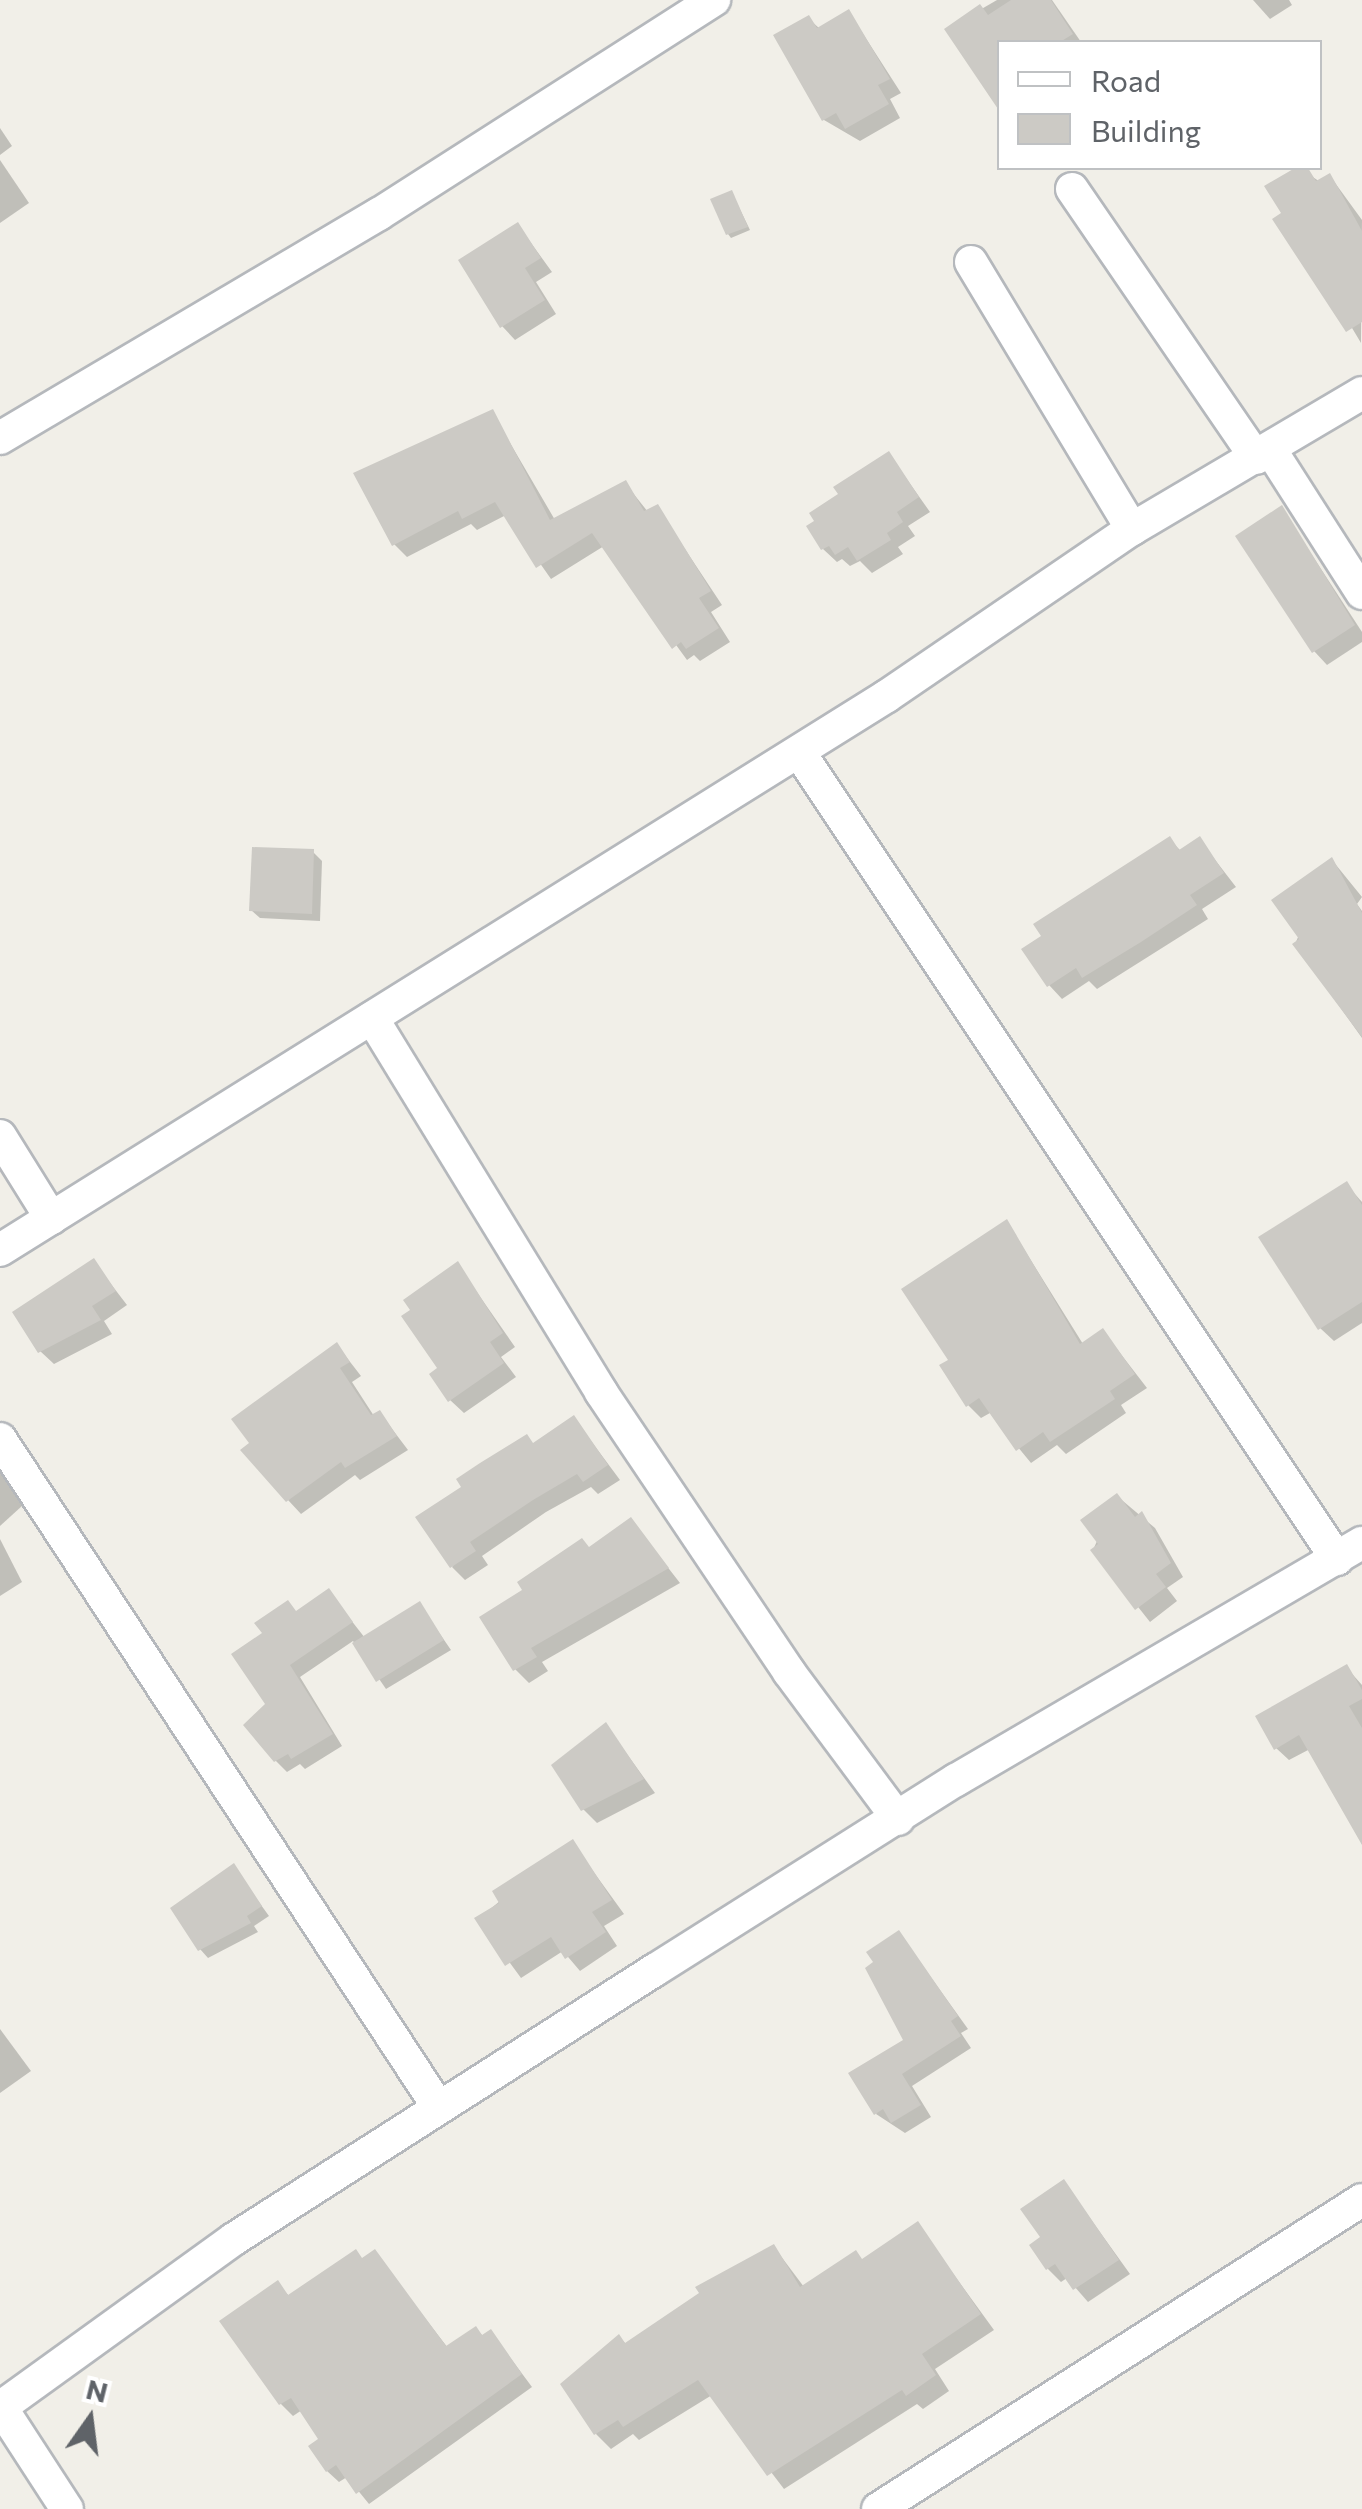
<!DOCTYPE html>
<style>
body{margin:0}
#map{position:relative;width:1362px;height:2509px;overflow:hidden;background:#f1efe8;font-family:Commissioner,sans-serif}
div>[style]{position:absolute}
.shadow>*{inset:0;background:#0003}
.building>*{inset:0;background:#cccac5}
.roads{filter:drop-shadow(2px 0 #b5b8bc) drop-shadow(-2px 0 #b5b8bc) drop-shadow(0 2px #b5b8bc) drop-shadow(0 -2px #b5b8bc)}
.minor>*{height:32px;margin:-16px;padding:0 16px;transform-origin:16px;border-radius:16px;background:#fff}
span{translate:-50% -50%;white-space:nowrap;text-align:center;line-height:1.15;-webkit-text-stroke:8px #fff;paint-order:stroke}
.legend{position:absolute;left:997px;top:40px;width:325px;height:130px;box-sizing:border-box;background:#fff;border:2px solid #bfc1c3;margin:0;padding:12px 18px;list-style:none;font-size:30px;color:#5f6368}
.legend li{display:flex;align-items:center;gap:20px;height:50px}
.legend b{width:50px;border:2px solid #bfc1c3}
.north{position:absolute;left:40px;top:2369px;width:100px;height:100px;-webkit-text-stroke:8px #fff;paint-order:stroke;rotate:14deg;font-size:28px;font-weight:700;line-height:40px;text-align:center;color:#5f6368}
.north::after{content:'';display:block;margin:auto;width:35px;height:45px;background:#5f6368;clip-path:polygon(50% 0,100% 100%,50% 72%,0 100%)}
</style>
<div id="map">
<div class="shadow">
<div style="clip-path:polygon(997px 0,1052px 0,1081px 42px,999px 42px,947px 29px)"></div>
<div style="clip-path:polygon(1253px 0,1289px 0,1292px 5px,1270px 19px)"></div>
<div style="clip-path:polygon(849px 12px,901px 93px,890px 99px,900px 118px,860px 141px,824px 120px,808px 18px,820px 29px)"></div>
<div style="clip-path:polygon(0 128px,12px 146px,0 155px)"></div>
<div style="clip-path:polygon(0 160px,29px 203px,0 223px)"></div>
<div style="clip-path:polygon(1300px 168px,1320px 182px,1330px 176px,1362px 220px,1361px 343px,1268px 187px)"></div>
<div style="clip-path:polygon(732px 193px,750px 230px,731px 238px,728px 234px)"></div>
<div style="clip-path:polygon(518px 225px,552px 272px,536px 282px,556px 314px,515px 340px,502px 326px)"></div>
<div style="clip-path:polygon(492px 412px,555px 520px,625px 483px,648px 512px,657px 507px,722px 605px,711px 612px,730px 642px,700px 661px,694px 655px,687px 660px,604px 546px,551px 579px,506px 515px,477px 530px,471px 524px,407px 557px,394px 544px)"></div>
<div style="clip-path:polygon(889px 454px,930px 512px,908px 526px,915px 536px,898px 547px,903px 554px,872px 573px,860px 561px,850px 566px,842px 559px,837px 562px,823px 549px,841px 495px)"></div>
<div style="clip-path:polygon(1282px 509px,1362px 632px,1362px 642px,1327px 665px,1314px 651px)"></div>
<div style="clip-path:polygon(1169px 839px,1181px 851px,1199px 839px,1236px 887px,1202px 909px,1208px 919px,1097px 989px,1089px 981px,1062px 999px,1049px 985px)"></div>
<div style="clip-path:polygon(313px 852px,322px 861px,320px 921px,260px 918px,251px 910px)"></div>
<div style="clip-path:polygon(1332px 860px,1362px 897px,1357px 904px,1362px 911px,1362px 1038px,1295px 944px)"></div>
<div style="clip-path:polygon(1346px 1184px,1362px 1202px,1362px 1323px,1334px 1341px,1320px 1328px)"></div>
<div style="clip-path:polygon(1007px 1222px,1083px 1344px,1103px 1331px,1147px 1388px,1121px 1405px,1126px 1413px,1066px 1454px,1057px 1445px,1031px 1463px,990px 1413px,981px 1418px,968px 1405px,951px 1360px)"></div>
<div style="clip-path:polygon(94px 1262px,127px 1305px,104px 1321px,112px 1334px,54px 1364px,40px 1351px)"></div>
<div style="clip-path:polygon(458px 1265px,515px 1347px,501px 1357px,516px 1377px,464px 1413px,450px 1400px)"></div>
<div style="clip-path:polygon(337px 1345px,361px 1376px,352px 1382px,374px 1416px,380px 1413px,408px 1450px,360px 1480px,355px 1475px,301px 1514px,288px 1500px)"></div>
<div style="clip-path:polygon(574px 1418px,620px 1480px,598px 1494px,591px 1487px,546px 1512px,482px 1556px,488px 1565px,465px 1580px,452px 1567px,534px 1445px)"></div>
<div style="clip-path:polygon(0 1466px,22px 1506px,0 1526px)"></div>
<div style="clip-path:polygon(1117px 1496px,1155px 1528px,1183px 1577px,1167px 1588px,1177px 1601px,1150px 1622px,1093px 1550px)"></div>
<div style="clip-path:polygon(631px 1520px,680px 1583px,542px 1662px,548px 1671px,529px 1683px,515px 1669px,590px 1550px)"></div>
<div style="clip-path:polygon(0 1539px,22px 1582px,0 1596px)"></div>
<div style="clip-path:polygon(329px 1592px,365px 1638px,420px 1605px,451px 1650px,386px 1689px,353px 1641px,300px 1677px,342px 1746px,305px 1769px,300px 1764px,287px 1772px,275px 1760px,268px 1704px,298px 1613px)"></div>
<div style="clip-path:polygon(1346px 1667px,1362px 1685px,1362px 1844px,1310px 1749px,1289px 1760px,1276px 1748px)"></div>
<div style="clip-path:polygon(606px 1725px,655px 1793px,597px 1823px,583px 1809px)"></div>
<div style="clip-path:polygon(572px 1842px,624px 1914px,604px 1926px,617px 1946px,580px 1971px,563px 1951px,521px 1978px,478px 1919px)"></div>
<div style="clip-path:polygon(233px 1866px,269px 1916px,254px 1926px,258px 1932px,208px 1958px,200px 1949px)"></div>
<div style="clip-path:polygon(899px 1933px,968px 2029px,961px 2033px,971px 2048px,912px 2086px,931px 2117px,905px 2133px,876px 2114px,906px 2041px)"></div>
<div style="clip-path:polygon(0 2029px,31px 2071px,0 2093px)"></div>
<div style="clip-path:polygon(1064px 2182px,1130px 2274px,1088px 2302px,1067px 2278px,1061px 2282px,1048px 2269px,1043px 2238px)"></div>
<div style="clip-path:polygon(917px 2224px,994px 2330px,935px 2369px,949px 2391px,923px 2409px,917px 2404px,784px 2489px,712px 2395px,639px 2440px,633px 2434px,611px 2449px,596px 2434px,619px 2337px,627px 2345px,774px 2247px,804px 2287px,864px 2261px)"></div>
<div style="clip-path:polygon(374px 2252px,448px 2348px,476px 2329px,484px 2337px,491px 2332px,532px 2387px,369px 2504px,347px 2477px,339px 2482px,327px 2471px,322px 2440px,302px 2410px,293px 2416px,281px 2404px,278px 2284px,290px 2297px)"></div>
</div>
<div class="building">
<div style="clip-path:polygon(1011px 0,1051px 0,1073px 34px,1060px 42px,1000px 42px,1000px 112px,944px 29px,980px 4px,988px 15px)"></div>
<div style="clip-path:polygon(849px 9px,890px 79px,878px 85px,889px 104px,845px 129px,836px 113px,822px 121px,773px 35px,809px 15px,817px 28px)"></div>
<div style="clip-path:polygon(1295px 168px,1308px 168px,1316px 181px,1330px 173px,1362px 231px,1362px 322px,1346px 332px,1272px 219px,1281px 213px,1264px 186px)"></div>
<div style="clip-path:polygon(732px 190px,748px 227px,726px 235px,710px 199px)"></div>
<div style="clip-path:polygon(518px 222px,541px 258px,525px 268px,545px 300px,500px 328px,458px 260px)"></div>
<div style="clip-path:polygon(493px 409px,550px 520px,626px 480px,644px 511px,658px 504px,711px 591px,699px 598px,719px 628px,686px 649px,681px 642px,672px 649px,592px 533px,536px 568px,495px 502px,462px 519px,458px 511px,392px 546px,353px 473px)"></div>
<div style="clip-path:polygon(889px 451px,919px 497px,897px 512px,903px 522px,887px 533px,891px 540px,857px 561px,848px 547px,835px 555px,829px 546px,821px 550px,806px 526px,814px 521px,809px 513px,838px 494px,833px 487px)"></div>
<div style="clip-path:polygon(1282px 505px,1355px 625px,1312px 653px,1235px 536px)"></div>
<div style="clip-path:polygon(1170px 836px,1179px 850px,1200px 836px,1224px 873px,1190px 895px,1197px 905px,1141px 942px,1082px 978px,1076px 968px,1047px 987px,1021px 949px,1041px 936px,1033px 924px)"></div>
<div style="clip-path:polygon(252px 847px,314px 849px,312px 914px,249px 911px)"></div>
<div style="clip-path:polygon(1332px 857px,1362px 913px,1362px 1037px,1292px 944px,1299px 939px,1271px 900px)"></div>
<div style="clip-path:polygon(1347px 1181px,1362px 1205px,1362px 1302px,1318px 1330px,1258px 1237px)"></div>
<div style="clip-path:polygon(1007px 1219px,1080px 1344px,1103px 1328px,1135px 1374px,1110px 1391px,1115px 1399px,1050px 1442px,1043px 1432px,1016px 1451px,979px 1398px,966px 1407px,939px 1365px,948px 1360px,901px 1289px)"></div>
<div style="clip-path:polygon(94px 1258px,116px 1291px,92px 1306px,101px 1320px,38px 1353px,12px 1312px)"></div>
<div style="clip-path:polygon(458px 1261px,503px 1333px,490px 1342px,504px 1363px,448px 1402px,429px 1374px,437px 1368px,401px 1316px,410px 1310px,403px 1300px)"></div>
<div style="clip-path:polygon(337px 1342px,350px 1362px,340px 1368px,371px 1415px,380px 1410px,397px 1436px,345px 1468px,341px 1462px,286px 1502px,240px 1450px,249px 1443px,231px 1419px)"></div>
<div style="clip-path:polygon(574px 1415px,608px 1465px,583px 1482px,577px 1474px,533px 1500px,470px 1542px,476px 1551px,450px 1568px,415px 1517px,461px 1487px,456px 1479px,480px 1463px,527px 1434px,533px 1443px)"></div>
<div style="clip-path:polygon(1117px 1493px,1135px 1517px,1142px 1511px,1171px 1563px,1156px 1574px,1166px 1587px,1135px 1610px,1090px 1550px,1098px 1544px,1080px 1520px)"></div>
<div style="clip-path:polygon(631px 1517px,669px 1568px,531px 1648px,537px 1657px,513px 1671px,479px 1617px,522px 1590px,517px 1582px,582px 1538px,589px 1547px)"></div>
<div style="clip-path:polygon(329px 1588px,353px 1622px,290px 1665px,333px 1734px,291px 1759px,288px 1754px,274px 1762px,243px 1725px,265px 1704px,231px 1654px,262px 1633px,254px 1623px,288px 1600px,296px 1611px)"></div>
<div style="clip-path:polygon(420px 1601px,444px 1640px,376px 1682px,352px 1643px)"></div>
<div style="clip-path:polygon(1347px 1664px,1362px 1690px,1362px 1699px,1349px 1706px,1362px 1728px,1362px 1845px,1299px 1735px,1274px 1750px,1255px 1716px)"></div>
<div style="clip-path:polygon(606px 1722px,644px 1779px,581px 1811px,551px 1765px)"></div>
<div style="clip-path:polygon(573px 1839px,612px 1900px,592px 1912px,606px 1932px,565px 1959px,551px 1937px,505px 1966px,474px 1918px,499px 1903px,492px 1891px)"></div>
<div style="clip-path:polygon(234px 1863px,262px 1906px,247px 1916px,251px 1923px,198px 1951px,170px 1908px)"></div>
<div style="clip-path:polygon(899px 1930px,958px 2016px,951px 2021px,961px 2036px,902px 2074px,921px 2105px,891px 2123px,883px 2109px,874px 2115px,848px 2073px,903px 2040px,865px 1968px,873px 1962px,866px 1952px)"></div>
<div style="clip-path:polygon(1064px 2179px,1119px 2260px,1073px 2290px,1055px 2264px,1046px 2270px,1029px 2245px,1040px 2237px,1020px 2209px)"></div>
<div style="clip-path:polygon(918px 2221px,981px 2314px,922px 2354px,936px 2375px,906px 2396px,902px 2390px,767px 2476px,698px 2380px,623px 2427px,618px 2420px,594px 2435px,560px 2384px,619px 2334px,625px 2343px,699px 2293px,695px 2287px,774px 2244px,800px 2287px,856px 2250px,862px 2259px)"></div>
<div style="clip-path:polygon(356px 2249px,362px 2258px,375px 2249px,446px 2346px,476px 2326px,482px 2335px,491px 2329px,522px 2374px,356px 2494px,336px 2465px,326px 2472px,308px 2446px,318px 2439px,291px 2398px,279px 2405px,219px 2321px,278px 2280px,288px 2295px)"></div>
</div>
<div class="roads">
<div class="minor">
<div style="left:1072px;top:189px;width:326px;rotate:55.6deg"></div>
<div style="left:971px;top:262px;width:312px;rotate:58.9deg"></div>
<div style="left:0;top:438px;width:440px;rotate:-30.6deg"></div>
<div style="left:379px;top:214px;width:398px;rotate:-32.6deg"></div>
<div style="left:1270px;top:449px;width:171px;rotate:57.4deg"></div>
<div style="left:799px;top:752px;width:970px;rotate:56.31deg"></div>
<div style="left:372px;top:1018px;width:439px;rotate:58.5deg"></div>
<div style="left:601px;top:1392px;width:337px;rotate:56.1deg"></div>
<div style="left:789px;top:1672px;width:183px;rotate:53.4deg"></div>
<div style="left:0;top:1136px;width:97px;rotate:58.1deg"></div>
<div style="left:0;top:1250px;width:1046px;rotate:-31.99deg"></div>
<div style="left:887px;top:696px;width:297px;rotate:-34.3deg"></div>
<div style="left:1132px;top:529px;width:267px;rotate:-30.6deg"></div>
<div style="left:0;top:1439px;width:800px;rotate:56.73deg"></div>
<div style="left:0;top:2406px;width:123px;rotate:57deg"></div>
<div style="left:1px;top:2407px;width:287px;rotate:-35.8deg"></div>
<div style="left:234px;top:2239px;width:500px;rotate:-32.6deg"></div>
<div style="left:655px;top:1970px;width:356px;rotate:-32.3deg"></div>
<div style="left:956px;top:1780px;width:470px;rotate:-30.3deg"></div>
<div style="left:878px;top:2509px;width:574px;rotate:-32.56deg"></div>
</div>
</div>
<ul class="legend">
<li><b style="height:12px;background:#fff"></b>Road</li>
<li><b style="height:28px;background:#cccac5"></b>Building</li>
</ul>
<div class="north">N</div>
</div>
